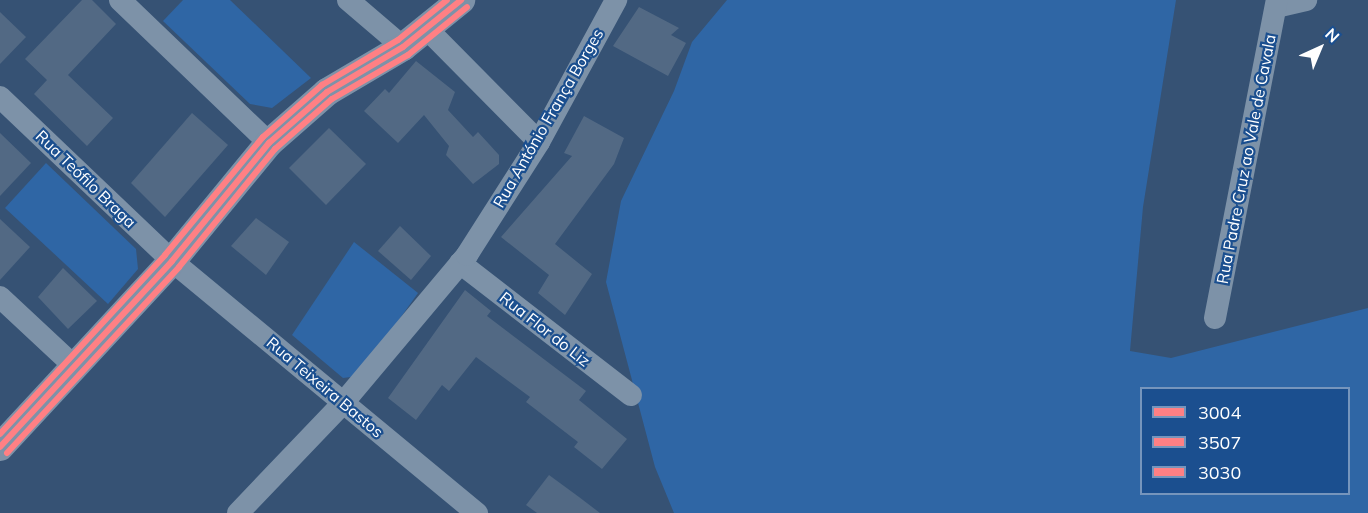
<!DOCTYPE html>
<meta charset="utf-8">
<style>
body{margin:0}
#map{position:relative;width:1368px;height:513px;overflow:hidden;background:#365274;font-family:Mulish,sans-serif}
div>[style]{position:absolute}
.green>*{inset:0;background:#2f66a5}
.building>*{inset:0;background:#526984}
.minor>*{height:22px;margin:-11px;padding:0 11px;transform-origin:11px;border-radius:11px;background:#7d92a8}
.tertiary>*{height:28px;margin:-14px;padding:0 14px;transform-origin:14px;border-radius:14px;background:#7d92a8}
.bus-1>*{height:6px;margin:-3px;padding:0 3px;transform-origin:3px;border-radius:3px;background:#ff8084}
.bus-2>*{height:6px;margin:-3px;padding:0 3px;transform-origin:3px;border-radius:3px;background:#ff8084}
.bus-3>*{height:6px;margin:-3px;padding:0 3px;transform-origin:3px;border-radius:3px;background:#ff8084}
span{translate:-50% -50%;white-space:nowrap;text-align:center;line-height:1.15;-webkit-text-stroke:4.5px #1b4f8f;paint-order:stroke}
.street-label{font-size:16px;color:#fff}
.legend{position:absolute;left:1140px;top:387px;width:210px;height:108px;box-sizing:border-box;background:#1b4f8f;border:2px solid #7695bc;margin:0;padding:8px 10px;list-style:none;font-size:18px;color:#fff}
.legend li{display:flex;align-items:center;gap:12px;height:30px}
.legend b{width:30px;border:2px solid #7695bc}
.north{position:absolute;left:1290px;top:18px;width:60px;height:60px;-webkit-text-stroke:4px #1b4f8f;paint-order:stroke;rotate:44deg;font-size:16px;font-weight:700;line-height:24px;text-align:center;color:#fff}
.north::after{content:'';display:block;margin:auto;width:21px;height:27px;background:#fff;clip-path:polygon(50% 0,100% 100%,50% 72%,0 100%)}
</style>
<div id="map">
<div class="green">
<div style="clip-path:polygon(183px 0,230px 0,311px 78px,272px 108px,250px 104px,163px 21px)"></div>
<div style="clip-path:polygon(evenodd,727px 0,1176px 0,1143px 207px,1130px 351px,1171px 358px,1368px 308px,1368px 513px,674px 513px,655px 467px,606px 282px,621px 201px,674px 91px,692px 42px,727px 0,1142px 388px,1348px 388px,1348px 494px,1142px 494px,1142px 388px)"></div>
<div style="clip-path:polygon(46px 163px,136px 249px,138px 269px,108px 304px,5px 208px)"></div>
<div style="clip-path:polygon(354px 242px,418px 293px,359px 376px,343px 378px,292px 335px)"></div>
</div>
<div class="building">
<div style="clip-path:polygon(82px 0,92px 0,116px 24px,68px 75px,113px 118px,87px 146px,34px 94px,47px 80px,25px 59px)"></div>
<div style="clip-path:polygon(639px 7px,679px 28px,671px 35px,686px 43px,668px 76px,613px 46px)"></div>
<div style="clip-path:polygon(0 12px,26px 37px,0 64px)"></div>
<div style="clip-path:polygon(416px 61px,455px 92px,448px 110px,473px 137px,478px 132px,499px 155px,499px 164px,473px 184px,446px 155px,449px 146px,424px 115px,398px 143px,364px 111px,385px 89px,389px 93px)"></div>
<div style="clip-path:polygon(192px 113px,228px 145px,165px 217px,131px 183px)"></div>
<div style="clip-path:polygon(584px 116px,624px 138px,614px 164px,555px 244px,592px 274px,565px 315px,538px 293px,549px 275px,501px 237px,572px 156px,564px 153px)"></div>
<div style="clip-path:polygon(329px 128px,366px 164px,326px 205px,289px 168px)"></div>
<div style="clip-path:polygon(0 133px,31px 163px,0 196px)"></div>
<div style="clip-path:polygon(256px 218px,289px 242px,266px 275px,231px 246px)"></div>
<div style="clip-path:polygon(0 219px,30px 247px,0 280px)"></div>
<div style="clip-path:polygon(400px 226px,431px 256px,411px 280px,378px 251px)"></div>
<div style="clip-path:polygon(63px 268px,97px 301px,68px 329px,38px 297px)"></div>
<div style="clip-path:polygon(465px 290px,491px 311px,487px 316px,586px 391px,579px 400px,627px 439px,602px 469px,574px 447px,578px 442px,526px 402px,530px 397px,476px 357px,449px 391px,442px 385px,416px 420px,388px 398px)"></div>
<div style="clip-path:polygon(549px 475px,579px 497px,600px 513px,537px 513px,526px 505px)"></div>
</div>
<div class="minor">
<div style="left:120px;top:0;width:207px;rotate:43.8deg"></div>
<div style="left:348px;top:0;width:72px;rotate:40.5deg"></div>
<div style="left:1276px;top:7px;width:31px;rotate:-13deg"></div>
<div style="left:427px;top:29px;width:159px;rotate:45.3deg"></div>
<div style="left:0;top:97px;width:238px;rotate:43.6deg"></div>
<div style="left:172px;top:261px;width:396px;rotate:39.6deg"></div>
<div style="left:460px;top:263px;width:216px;rotate:37.7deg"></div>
<div style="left:0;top:297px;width:103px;rotate:43deg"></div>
<div style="left:1215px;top:318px;width:324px;rotate:-79deg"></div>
<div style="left:238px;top:513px;width:152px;rotate:-46.3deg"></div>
<div style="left:343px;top:403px;width:193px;rotate:-50deg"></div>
<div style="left:467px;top:255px;width:134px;rotate:-57.5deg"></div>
<div style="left:539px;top:142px;width:162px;rotate:-61.5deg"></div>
</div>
<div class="tertiary">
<div style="left:0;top:447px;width:253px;rotate:-47.2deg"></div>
<div style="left:172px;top:261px;width:153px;rotate:-50.6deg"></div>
<div style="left:269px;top:143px;width:77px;rotate:-41.3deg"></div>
<div style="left:327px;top:92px;width:88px;rotate:-30.6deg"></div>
<div style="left:403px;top:47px;width:75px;rotate:-39deg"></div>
</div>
<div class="bus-1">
<div style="left:0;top:447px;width:253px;rotate:-47.2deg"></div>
<div style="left:172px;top:261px;width:153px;rotate:-50.6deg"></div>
<div style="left:269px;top:143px;width:77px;rotate:-41.3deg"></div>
<div style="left:327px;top:92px;width:88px;rotate:-30.6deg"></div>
<div style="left:403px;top:47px;width:75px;rotate:-39deg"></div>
</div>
<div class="bus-2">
<div style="left:7px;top:453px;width:253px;rotate:-47.2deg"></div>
<div style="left:179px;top:267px;width:152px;rotate:-50.9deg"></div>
<div style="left:275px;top:149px;width:76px;rotate:-41.3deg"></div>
<div style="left:332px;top:99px;width:88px;rotate:-30.1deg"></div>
<div style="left:408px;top:55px;width:76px;rotate:-39.1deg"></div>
</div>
<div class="bus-3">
<div style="left:0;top:434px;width:243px;rotate:-47.3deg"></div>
<div style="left:165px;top:255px;width:153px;rotate:-50.3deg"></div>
<div style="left:263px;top:137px;width:79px;rotate:-41.4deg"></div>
<div style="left:322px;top:85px;width:88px;rotate:-30.6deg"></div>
<div style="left:398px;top:40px;width:63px;rotate:-39.2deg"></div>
</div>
<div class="street-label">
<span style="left:548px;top:118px;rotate:-60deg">Rua António França Borges</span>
<span style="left:1246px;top:159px;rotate:-79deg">Rua Padre Cruz ao Vale de Cavala</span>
<span style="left:86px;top:179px;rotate:44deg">Rua Teófilo Braga</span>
<span style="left:545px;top:329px;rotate:38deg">Rua Flor do Liz</span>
<span style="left:325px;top:387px;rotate:40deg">Rua Teixeira Bastos</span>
</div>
<ul class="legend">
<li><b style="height:8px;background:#ff8084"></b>3004</li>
<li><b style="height:8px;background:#ff8084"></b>3507</li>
<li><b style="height:8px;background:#ff8084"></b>3030</li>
</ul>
<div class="north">N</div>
</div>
